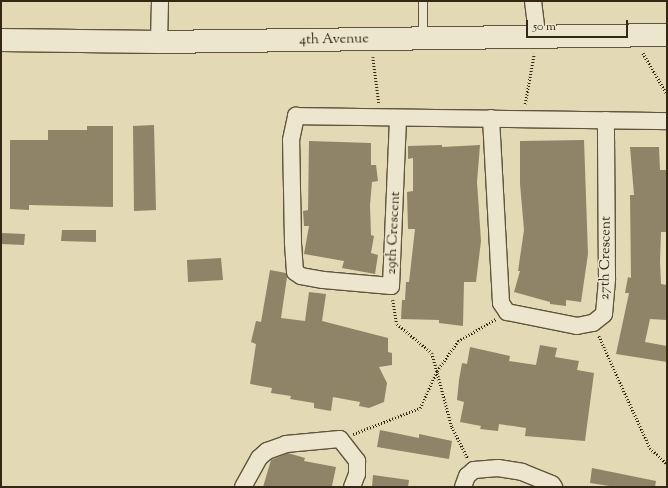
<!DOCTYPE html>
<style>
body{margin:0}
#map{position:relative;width:668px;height:488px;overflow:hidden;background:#e3d9b5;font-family:"Sorts Mill Goudy",serif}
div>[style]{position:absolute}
.building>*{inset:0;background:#8f8467}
.path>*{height:2.5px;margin-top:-1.25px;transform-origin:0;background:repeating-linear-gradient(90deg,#342713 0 1px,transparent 0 3px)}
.roads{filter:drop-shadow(1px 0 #60543c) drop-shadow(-1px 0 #60543c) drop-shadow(0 1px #60543c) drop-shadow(0 -1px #60543c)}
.lane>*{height:8px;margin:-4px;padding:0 4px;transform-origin:4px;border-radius:4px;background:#ede6cf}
.street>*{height:16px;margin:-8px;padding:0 8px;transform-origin:8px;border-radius:8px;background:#ede6cf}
.secondary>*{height:22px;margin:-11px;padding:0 11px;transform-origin:11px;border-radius:11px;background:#ede6cf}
span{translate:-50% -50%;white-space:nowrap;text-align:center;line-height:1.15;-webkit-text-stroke:3px #ede6cf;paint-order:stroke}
.street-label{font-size:14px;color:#342713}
.frame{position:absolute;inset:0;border:2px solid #342713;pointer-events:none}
.scale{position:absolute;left:526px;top:20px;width:102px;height:18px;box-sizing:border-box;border:2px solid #342713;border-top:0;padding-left:5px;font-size:12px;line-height:14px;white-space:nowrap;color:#342713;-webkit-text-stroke:3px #ede6cf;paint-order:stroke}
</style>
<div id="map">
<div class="building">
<div style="clip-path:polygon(154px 125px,156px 210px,134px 211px,133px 126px)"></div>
<div style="clip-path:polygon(87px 126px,113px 126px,113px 207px,29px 205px,29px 210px,10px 209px,10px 140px,48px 140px,48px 130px,87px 130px)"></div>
<div style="clip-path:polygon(584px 140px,588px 254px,581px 302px,566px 300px,566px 306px,550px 304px,550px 302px,514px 292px,520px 271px,518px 271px,524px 230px,520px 184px,520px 141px)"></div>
<div style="clip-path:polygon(309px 141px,371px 143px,371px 165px,376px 165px,378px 181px,372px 182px,370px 205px,371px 235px,374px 236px,371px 253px,378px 255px,375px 274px,342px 268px,344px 261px,304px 254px,309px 226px,304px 226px,303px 211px,308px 210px)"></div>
<div style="clip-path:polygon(442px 145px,442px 147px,480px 145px,477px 182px,481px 241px,476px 282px,464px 282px,463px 326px,439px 323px,439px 320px,401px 319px,402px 300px,405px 300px,406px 282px,409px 282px,415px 229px,408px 229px,407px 192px,413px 191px,413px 158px,408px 159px,408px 146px)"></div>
<div style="clip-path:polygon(630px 147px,659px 147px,660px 170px,667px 170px,667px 232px,661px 232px,660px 262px,661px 284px,667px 285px,667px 320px,650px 319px,645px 342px,667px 346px,667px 362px,616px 354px,629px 293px,625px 293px,628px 277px,631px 278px,630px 195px,634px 195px)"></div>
<div style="clip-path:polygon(62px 230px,96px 230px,96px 242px,61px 241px)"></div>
<div style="clip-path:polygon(1px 233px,25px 234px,24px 245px,1px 244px)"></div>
<div style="clip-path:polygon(221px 258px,223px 280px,188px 282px,187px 260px)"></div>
<div style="clip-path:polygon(270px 270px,286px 273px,287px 277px,281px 318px,305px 321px,309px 292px,326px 294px,322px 321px,388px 338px,388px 352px,392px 353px,392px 365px,379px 367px,387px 383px,384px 402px,369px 408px,359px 406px,360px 402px,333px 397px,331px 411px,314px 408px,314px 403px,290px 399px,291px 396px,271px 393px,272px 388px,250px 384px,256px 344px,251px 342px,256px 321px,261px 322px)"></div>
<div style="clip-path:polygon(540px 345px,557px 348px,555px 357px,579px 361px,577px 370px,594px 373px,585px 441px,525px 436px,526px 428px,499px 424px,498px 431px,480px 429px,481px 426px,460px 422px,464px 402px,457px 400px,459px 380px,462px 363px,467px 364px,470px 347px,510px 356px,509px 361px,536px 365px)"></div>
<div style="clip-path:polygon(380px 430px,419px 438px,419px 434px,452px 441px,449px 459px,377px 447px)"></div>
<div style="clip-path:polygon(288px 453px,305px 458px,304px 461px,336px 467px,332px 486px,263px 487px,271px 460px)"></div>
<div style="clip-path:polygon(592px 468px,656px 481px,655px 487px,616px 487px,590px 483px)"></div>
<div style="clip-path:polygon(373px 475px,409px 480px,408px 487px,372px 487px)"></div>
</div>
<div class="path">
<div style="left:643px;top:53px;width:48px;rotate:59.7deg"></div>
<div style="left:373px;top:57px;width:46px;rotate:82.6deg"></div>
<div style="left:525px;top:104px;width:51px;rotate:-79.8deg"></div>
<div style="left:393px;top:300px;width:24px;rotate:81deg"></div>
<div style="left:397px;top:324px;width:45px;rotate:39.6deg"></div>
<div style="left:432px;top:353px;width:77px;rotate:74.9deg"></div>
<div style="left:452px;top:427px;width:35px;rotate:63deg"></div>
<div style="left:599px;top:336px;width:123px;rotate:65.5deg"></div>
<div style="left:650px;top:448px;width:23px;rotate:43deg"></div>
<div style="left:353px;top:434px;width:72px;rotate:-21.2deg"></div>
<div style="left:420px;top:408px;width:41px;rotate:-65.3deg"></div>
<div style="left:437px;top:371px;width:37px;rotate:-55deg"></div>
<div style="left:458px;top:341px;width:44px;rotate:-30.1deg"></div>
</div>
<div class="roads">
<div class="lane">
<div style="left:423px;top:37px;width:36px;rotate:-90deg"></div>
</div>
<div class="street">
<div style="left:533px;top:1px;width:34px;rotate:83deg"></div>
<div style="left:159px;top:42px;width:41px;rotate:-88.6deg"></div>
<div style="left:491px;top:118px;width:185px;rotate:86.9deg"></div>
<div style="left:501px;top:303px;width:11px;rotate:56deg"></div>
<div style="left:507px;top:312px;width:71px;rotate:11.3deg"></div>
<div style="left:577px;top:326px;width:16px;rotate:-11deg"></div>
<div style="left:593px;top:323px;width:14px;rotate:-39deg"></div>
<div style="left:604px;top:314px;width:36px;rotate:-85deg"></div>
<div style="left:607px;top:278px;width:158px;rotate:-90.4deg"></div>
<div style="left:398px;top:119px;width:167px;rotate:92.4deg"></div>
<div style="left:391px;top:286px;width:68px;rotate:-175deg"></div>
<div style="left:323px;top:280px;width:22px;rotate:-170deg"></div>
<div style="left:301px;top:276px;width:7px;rotate:-146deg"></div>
<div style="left:295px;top:272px;width:31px;rotate:-94deg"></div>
<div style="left:293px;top:241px;width:101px;rotate:-91.1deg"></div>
<div style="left:291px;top:140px;width:25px;rotate:-78deg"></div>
<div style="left:296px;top:116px;width:371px;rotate:0.8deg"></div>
<div style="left:243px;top:487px;width:33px;rotate:-61deg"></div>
<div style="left:259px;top:458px;width:11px;rotate:-41deg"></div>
<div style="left:267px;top:451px;width:20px;rotate:-20deg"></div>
<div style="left:286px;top:444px;width:54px;rotate:-5.3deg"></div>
<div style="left:340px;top:439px;width:28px;rotate:52deg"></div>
<div style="left:357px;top:461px;width:13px;rotate:90deg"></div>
<div style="left:357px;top:474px;width:14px;rotate:111deg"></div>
<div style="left:463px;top:487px;width:12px;rotate:-70deg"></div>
<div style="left:467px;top:476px;width:9px;rotate:-41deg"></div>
<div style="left:474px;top:470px;width:24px;rotate:-5deg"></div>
<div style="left:498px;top:468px;width:24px;rotate:9deg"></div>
<div style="left:522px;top:472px;width:32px;rotate:22deg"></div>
<div style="left:552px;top:484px;width:4px;rotate:56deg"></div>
</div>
<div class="secondary">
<div style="left:1px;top:40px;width:158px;rotate:0.7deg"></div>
<div style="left:159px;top:42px;width:508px;rotate:-0.79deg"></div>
</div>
</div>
<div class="street-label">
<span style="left:334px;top:40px;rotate:-1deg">4th Avenue</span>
<span style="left:394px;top:233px;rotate:-87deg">29th Crescent</span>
<span style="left:606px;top:258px;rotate:-89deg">27th Crescent</span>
</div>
<div class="frame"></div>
<div class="scale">50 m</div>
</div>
